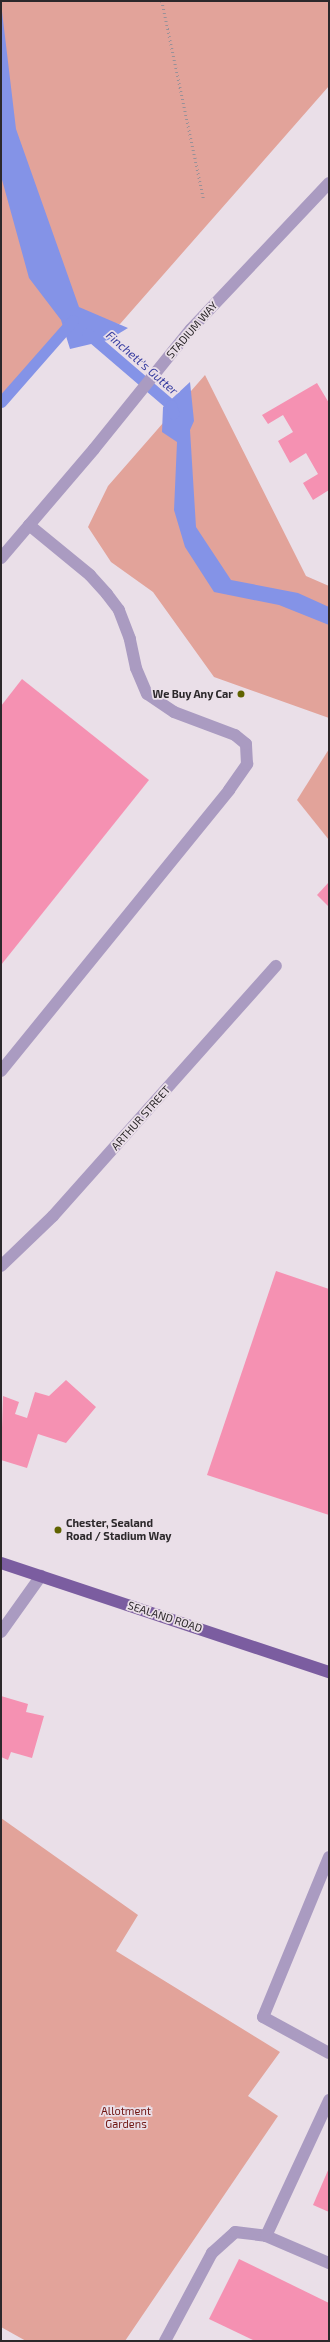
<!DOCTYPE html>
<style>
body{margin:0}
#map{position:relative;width:330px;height:2342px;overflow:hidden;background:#eadfe8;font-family:"Exo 2",sans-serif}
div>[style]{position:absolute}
.green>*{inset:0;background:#e2a39a}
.water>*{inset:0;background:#8493e7}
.stream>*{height:11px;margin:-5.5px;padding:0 5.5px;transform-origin:5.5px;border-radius:5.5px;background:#8493e7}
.building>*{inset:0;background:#f591b2}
.path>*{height:2.5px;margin-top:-1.25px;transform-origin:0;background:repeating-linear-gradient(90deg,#999198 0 1px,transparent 0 4px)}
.minor>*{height:12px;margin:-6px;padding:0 6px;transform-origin:6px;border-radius:6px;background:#aa9bc1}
.major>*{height:12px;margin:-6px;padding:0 6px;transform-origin:6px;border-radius:6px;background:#7b5da0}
.dots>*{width:11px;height:11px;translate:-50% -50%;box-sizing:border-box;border:2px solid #eadfe8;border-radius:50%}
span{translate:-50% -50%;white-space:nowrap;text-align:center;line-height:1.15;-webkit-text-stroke:3.5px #eadfe8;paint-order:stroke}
.street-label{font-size:11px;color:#2c282b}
.poi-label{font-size:11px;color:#2c282b;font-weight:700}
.right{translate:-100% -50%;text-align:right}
.left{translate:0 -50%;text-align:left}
.park-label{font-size:11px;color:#701613}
.water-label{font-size:12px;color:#3b40a2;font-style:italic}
.frame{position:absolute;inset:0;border:2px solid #2c282b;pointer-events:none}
</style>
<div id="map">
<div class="green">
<div style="clip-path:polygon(1px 1px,329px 1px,329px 86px,120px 324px,73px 320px,1px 402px)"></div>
<div style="clip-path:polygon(205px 375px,306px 576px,329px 586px,329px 718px,214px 677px,153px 592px,111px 562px,88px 527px,108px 486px)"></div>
<div style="clip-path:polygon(329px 749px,329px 840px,297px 800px)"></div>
<div style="clip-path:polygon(1px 1818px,138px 1915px,116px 1951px,280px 2052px,248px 2096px,278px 2116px,125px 2341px,26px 2341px,1px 2327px)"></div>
</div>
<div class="water">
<div style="clip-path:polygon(1px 3px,16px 129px,79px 307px,128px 328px,108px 340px,70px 349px,61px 320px,29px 278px,1px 176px)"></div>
<div style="clip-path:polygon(190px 382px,194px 421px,190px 430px,196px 527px,231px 580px,298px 593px,329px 607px,329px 625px,279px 605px,214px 592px,185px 547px,174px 510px,177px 442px,162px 432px,163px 407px)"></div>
</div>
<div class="stream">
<div style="left:87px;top:333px;width:111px;rotate:40.6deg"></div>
<div style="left:171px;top:405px;width:9px;rotate:72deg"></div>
<div style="left:1px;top:402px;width:109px;rotate:-48.7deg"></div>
</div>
<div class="building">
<div style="clip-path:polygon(317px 383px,329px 403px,329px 490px,313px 500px,303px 483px,318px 474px,306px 453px,290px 463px,278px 441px,293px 432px,283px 415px,268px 424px,262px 415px)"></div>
<div style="clip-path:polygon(22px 679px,149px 780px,1px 965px,1px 706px)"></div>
<div style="clip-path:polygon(329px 882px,329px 907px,317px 895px)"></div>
<div style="clip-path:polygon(276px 1271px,329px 1289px,329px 1515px,207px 1475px)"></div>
<div style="clip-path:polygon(66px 1380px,96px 1407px,66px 1443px,38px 1434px,27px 1468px,1px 1460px,3px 1396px,19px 1402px,15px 1414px,27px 1418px,35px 1392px,49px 1396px)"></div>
<div style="clip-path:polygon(1px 1696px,28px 1704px,26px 1712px,44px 1716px,32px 1758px,11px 1752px,8px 1760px,1px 1757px)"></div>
<div style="clip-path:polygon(329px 2168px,329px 2212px,313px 2205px)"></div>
<div style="clip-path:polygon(239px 2259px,329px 2303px,329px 2341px,255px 2341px,209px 2319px)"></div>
</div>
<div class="path">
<div style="left:162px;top:1px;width:203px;rotate:78.1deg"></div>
</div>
<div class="minor">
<div style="left:1px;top:558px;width:143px;rotate:-49.5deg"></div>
<div style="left:94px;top:449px;width:154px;rotate:-51.1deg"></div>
<div style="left:191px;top:329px;width:201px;rotate:-46.6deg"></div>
<div style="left:1px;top:1071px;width:362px;rotate:-50.9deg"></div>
<div style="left:229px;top:790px;width:32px;rotate:-55deg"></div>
<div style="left:247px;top:764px;width:20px;rotate:-93deg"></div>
<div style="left:246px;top:744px;width:14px;rotate:-141deg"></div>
<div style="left:235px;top:735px;width:65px;rotate:-159.3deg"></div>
<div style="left:174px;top:712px;width:32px;rotate:-146deg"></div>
<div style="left:147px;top:694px;width:28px;rotate:-113deg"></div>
<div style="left:136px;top:668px;width:30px;rotate:-102deg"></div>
<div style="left:130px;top:639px;width:31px;rotate:-111deg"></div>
<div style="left:119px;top:610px;width:20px;rotate:-127deg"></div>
<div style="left:107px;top:594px;width:25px;rotate:-132deg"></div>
<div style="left:90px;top:575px;width:79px;rotate:-140.7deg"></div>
<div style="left:1px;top:1266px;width:72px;rotate:-43.9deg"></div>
<div style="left:53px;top:1216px;width:335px;rotate:-48.3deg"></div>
<div style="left:1px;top:1632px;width:69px;rotate:-54.5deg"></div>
<div style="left:329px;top:1857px;width:173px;rotate:112.4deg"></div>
<div style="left:263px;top:2017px;width:75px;rotate:28.6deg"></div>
<div style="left:266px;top:2236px;width:69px;rotate:23.2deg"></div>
<div style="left:165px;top:2341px;width:100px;rotate:-61.9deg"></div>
<div style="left:212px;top:2253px;width:31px;rotate:-42deg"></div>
<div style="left:235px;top:2232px;width:31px;rotate:7deg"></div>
<div style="left:266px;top:2236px;width:150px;rotate:-65.1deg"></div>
</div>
<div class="major">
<div style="left:1px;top:1563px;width:346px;rotate:18.4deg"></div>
</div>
<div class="dots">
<div style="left:241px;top:694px;background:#606300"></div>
<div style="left:58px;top:1530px;background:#606300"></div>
</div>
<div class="street-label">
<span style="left:192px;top:330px;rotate:-49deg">STADIUM WAY</span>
<span style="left:141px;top:1118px;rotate:-48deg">ARTHUR STREET</span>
<span style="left:165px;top:1617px;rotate:18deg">SEALAND ROAD</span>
</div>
<div class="poi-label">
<span class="right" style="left:233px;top:694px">We Buy Any Car</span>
<span class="left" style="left:66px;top:1530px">Chester, Sealand<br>Road / Stadium Way</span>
</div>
<div class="park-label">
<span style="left:126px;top:2118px">Allotment<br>Gardens</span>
</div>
<div class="water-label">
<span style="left:142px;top:363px;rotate:41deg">Finchett's Gutter</span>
</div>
<div class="frame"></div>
</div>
